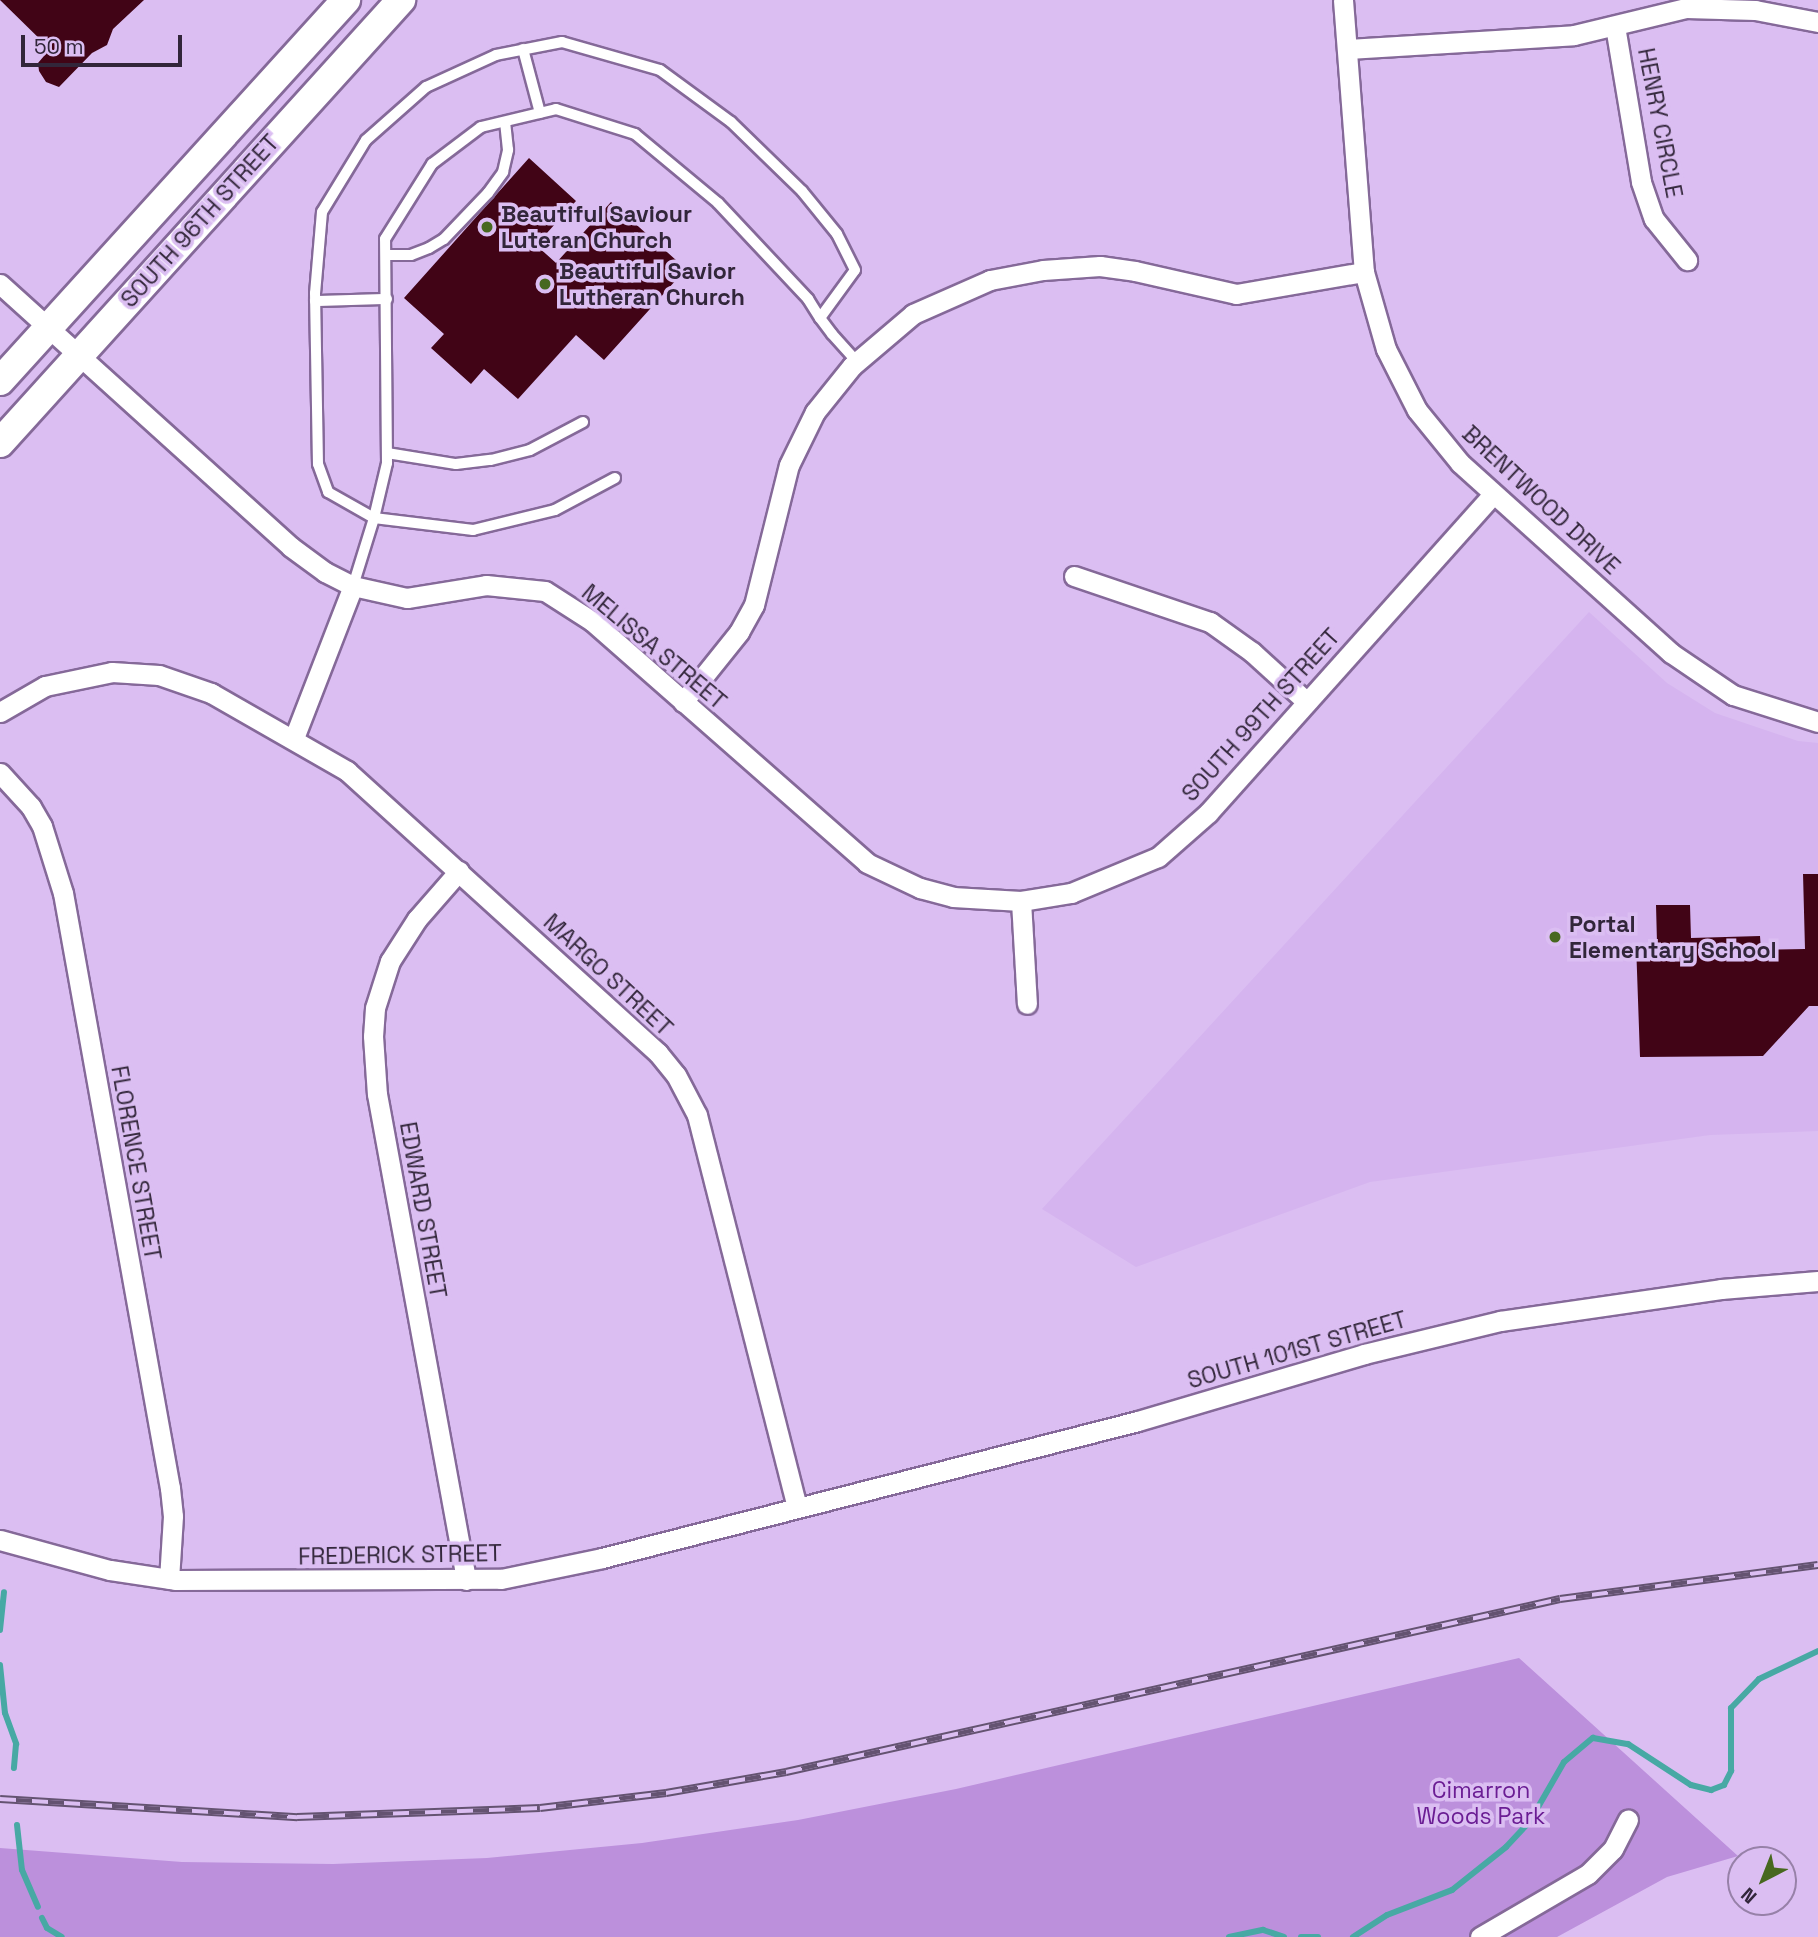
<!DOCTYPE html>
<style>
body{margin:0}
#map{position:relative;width:1818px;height:1937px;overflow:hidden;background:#dbbef2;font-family:"Space Grotesk",sans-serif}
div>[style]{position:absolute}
.built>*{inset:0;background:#d5b4ef}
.green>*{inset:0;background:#bc90dc}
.stream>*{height:6px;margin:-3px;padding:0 3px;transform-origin:3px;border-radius:3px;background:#47a9a4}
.building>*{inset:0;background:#410416}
.roads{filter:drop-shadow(2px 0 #856999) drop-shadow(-2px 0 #856999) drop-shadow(0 2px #856999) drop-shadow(0 -2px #856999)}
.service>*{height:10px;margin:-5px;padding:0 5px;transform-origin:5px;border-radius:5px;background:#fff}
.minor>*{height:19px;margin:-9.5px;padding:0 9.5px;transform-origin:9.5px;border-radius:9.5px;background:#fff}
.secondary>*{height:28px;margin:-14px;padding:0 14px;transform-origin:14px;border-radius:14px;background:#fff}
.rail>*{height:8px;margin-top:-4px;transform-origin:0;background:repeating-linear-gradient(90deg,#dbbef2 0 16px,#645371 0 32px);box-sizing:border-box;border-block:2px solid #645371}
.dots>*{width:19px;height:19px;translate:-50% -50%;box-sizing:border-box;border:4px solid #dbbef2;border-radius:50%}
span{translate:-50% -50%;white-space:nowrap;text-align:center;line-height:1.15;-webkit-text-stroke:7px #dbbef2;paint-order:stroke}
.street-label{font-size:23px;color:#32263a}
.poi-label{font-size:23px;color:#32263a;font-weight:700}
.left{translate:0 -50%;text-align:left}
.park-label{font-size:23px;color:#6b1d94}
.north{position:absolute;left:1727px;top:1846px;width:70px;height:70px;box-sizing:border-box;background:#dbbef2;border:2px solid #9781a8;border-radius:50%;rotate:222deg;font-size:19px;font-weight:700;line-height:28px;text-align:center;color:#32263a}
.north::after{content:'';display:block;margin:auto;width:24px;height:32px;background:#47681f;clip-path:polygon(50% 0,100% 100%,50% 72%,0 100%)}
.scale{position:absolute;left:21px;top:35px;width:161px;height:32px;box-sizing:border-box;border:4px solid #32263a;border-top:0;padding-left:9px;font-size:21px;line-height:24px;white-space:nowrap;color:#32263a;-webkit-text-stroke:5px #dbbef2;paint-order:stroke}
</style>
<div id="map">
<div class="built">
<div style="clip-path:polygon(1589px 612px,1667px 683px,1715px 713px,1798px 741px,1818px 743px,1818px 1131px,1710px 1135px,1370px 1182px,1136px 1267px,1042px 1209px)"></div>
</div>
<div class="green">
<div style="clip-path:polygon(1519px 1658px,1738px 1856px,1667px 1877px,1557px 1937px,0 1937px,0 1848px,182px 1862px,333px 1864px,487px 1858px,642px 1843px,798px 1820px,956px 1789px)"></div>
</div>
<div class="stream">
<div style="left:0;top:1630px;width:38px;rotate:-84deg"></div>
<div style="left:0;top:1665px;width:48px;rotate:84.1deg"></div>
<div style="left:5px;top:1713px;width:33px;rotate:70deg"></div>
<div style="left:16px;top:1744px;width:24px;rotate:95deg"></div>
<div style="left:17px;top:1825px;width:45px;rotate:83.7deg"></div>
<div style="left:22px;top:1870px;width:40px;rotate:66.6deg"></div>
<div style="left:42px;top:1918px;width:11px;rotate:63deg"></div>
<div style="left:47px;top:1928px;width:17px;rotate:31deg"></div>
<div style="left:1229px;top:1937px;width:35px;rotate:-12deg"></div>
<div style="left:1263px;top:1930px;width:22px;rotate:18deg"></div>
<div style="left:1301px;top:1937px;width:17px"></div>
<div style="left:1353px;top:1937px;width:40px;rotate:-32.9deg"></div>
<div style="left:1387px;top:1915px;width:70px;rotate:-21deg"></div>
<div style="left:1452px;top:1890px;width:69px;rotate:-38.5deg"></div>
<div style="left:1506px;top:1847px;width:35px;rotate:-47deg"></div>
<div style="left:1530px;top:1821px;width:68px;rotate:-60deg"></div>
<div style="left:1564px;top:1762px;width:38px;rotate:-40deg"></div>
<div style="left:1593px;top:1738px;width:36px;rotate:10deg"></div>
<div style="left:1628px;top:1744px;width:75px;rotate:33.1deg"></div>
<div style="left:1691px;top:1785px;width:21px;rotate:14deg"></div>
<div style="left:1711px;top:1790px;width:14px;rotate:-21deg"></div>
<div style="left:1724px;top:1785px;width:16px;rotate:-63deg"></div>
<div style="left:1731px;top:1771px;width:63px;rotate:-90deg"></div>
<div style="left:1731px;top:1708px;width:40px;rotate:-46deg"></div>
<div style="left:1759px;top:1679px;width:65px;rotate:-25.4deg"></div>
</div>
<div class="building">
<div style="clip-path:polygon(0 0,144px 0,113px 29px,107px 45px,92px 53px,59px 87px,46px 82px,39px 71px,38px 63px,50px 49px)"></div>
<div style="clip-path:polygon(529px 158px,576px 201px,536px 245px,556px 263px,611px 202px,686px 269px,604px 360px,576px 335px,518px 399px,484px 369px,471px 384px,431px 348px,444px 334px,404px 298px)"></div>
<div style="clip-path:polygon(1803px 874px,1818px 874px,1818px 1006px,1809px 1006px,1763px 1056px,1640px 1057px,1636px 943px,1657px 943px,1656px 905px,1690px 905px,1691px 938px,1760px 936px,1761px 950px,1805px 949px)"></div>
</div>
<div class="roads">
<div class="service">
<div style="left:523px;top:49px;width:66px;rotate:75.1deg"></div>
<div style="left:386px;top:255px;width:25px"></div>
<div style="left:411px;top:255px;width:19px;rotate:-21deg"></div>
<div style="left:429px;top:248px;width:17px;rotate:-31deg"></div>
<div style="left:444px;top:239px;width:64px;rotate:-46.3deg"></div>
<div style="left:488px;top:193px;width:26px;rotate:-54deg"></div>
<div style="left:503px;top:172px;width:23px;rotate:-77deg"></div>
<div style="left:508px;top:150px;width:28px;rotate:-96deg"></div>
<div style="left:315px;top:301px;width:72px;rotate:-1.6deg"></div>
<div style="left:820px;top:318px;width:59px;rotate:-53.9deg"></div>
<div style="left:855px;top:270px;width:40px;rotate:-116.6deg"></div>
<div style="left:837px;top:234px;width:55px;rotate:-129.1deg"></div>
<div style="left:802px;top:191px;width:99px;rotate:-135.8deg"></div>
<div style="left:731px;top:122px;width:88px;rotate:-143.8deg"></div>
<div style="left:660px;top:70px;width:102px;rotate:-164.1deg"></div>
<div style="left:562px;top:42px;width:67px;rotate:168.9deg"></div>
<div style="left:496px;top:55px;width:77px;rotate:155.4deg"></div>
<div style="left:426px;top:87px;width:80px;rotate:138.5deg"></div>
<div style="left:366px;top:140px;width:84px;rotate:121.4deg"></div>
<div style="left:322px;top:212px;width:81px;rotate:94.9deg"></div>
<div style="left:315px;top:293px;width:171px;rotate:89deg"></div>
<div style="left:318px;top:464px;width:30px;rotate:70deg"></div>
<div style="left:328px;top:492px;width:53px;rotate:29.5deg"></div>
<div style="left:374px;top:518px;width:57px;rotate:-76.7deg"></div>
<div style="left:387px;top:463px;width:224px;rotate:-90.5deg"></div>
<div style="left:385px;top:239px;width:89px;rotate:-57.9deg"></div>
<div style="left:432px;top:164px;width:61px;rotate:-37.1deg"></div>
<div style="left:481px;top:127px;width:77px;rotate:-13.5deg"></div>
<div style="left:556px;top:109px;width:83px;rotate:17.6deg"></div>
<div style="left:635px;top:134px;width:108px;rotate:39.7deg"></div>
<div style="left:718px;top:203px;width:132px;rotate:46.8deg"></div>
<div style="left:808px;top:299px;width:22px;rotate:58deg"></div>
<div style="left:820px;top:318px;width:20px;rotate:53deg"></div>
<div style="left:832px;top:334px;width:38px;rotate:48deg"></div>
<div style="left:387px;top:453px;width:70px;rotate:9.1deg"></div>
<div style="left:456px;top:464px;width:35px;rotate:-7deg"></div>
<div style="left:491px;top:460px;width:40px;rotate:-14.4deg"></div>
<div style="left:530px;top:450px;width:60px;rotate:-27.8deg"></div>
<div style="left:353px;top:586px;width:71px;rotate:-72.8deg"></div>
<div style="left:374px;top:518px;width:100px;rotate:6.9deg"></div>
<div style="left:473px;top:530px;width:84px;rotate:-13.7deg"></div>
<div style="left:555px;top:510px;width:68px;rotate:-28.1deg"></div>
</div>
<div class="minor">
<div style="left:1343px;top:0;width:273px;rotate:85.6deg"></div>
<div style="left:1364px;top:272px;width:80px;rotate:74.1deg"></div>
<div style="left:1386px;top:349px;width:68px;rotate:63.1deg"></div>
<div style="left:1417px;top:410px;width:68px;rotate:50.9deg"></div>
<div style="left:1460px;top:463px;width:284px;rotate:42deg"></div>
<div style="left:1671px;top:653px;width:75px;rotate:34.1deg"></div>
<div style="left:1733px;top:695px;width:89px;rotate:17.6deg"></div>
<div style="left:1615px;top:26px;width:158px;rotate:80.5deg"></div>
<div style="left:1641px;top:182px;width:39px;rotate:71deg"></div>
<div style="left:1654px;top:219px;width:53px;rotate:51.2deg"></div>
<div style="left:1348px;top:49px;width:226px;rotate:-3.5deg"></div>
<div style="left:1574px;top:35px;width:115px;rotate:-13.6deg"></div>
<div style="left:1686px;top:8px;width:69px;rotate:1.7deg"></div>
<div style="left:1755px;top:10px;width:64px;rotate:10.8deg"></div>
<div style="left:0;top:284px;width:392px;rotate:42.1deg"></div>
<div style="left:291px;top:547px;width:42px;rotate:36.3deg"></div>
<div style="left:325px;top:572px;width:31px;rotate:27deg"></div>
<div style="left:353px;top:586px;width:55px;rotate:12.5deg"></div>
<div style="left:407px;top:598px;width:80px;rotate:-9.3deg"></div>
<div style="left:486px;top:585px;width:59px;rotate:5.8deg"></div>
<div style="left:545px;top:591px;width:56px;rotate:32.6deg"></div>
<div style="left:592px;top:621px;width:366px;rotate:41.3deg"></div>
<div style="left:867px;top:863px;width:59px;rotate:25.3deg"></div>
<div style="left:920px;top:888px;width:34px;rotate:15deg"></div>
<div style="left:953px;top:897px;width:68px;rotate:3.4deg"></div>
<div style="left:1021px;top:901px;width:51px;rotate:-9.1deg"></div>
<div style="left:1071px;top:893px;width:94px;rotate:-22.5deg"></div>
<div style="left:1158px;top:857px;width:67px;rotate:-41.3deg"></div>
<div style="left:1208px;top:813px;width:428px;rotate:-48.2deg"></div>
<div style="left:1074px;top:576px;width:144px;rotate:18.7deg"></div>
<div style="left:1210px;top:622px;width:52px;rotate:35.5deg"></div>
<div style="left:1252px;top:652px;width:74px;rotate:42.3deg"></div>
<div style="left:683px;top:702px;width:90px;rotate:-51.3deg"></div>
<div style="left:739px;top:632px;width:31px;rotate:-61deg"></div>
<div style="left:754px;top:605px;width:144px;rotate:-76deg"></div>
<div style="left:789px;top:465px;width:59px;rotate:-63.9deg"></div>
<div style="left:815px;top:412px;width:59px;rotate:-51.2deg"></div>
<div style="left:852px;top:366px;width:80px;rotate:-40.4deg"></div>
<div style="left:913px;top:314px;width:84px;rotate:-23.8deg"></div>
<div style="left:990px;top:280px;width:54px;rotate:-10.7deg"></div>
<div style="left:1043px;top:270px;width:57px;rotate:-4deg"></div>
<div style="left:1100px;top:266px;width:35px;rotate:8deg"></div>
<div style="left:1135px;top:271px;width:104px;rotate:12.8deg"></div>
<div style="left:1236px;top:294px;width:130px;rotate:-9.8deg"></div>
<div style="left:0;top:712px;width:52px;rotate:-30deg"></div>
<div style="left:45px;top:686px;width:68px;rotate:-11.8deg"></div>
<div style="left:112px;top:672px;width:47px;rotate:3.7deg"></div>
<div style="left:159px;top:675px;width:55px;rotate:19.1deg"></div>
<div style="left:211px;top:693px;width:157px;rotate:29.8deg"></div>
<div style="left:347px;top:771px;width:420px;rotate:42.2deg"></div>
<div style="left:658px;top:1053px;width:28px;rotate:51deg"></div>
<div style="left:676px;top:1075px;width:45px;rotate:62.3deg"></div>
<div style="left:697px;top:1115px;width:405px;rotate:75.7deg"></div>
<div style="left:294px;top:738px;width:163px;rotate:-68.8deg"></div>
<div style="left:0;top:773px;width:46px;rotate:47.6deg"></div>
<div style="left:31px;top:807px;width:22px;rotate:60deg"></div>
<div style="left:42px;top:826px;width:70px;rotate:72.6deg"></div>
<div style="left:63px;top:893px;width:605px;rotate:79.81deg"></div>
<div style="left:170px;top:1488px;width:28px;rotate:84deg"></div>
<div style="left:173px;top:1516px;width:63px;rotate:93.6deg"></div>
<div style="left:459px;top:871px;width:64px;rotate:131.2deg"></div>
<div style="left:417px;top:919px;width:50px;rotate:122.7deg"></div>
<div style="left:390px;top:961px;width:49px;rotate:107.7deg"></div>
<div style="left:375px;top:1008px;width:28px;rotate:94deg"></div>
<div style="left:373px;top:1036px;width:58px;rotate:86.1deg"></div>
<div style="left:377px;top:1094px;width:494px;rotate:79.6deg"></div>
<div style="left:1021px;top:901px;width:103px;rotate:86.7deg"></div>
<div style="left:0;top:1540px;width:114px;rotate:15.3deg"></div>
<div style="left:110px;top:1570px;width:66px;rotate:8.7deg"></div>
<div style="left:175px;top:1580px;width:326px;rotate:-0.2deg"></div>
<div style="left:501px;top:1579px;width:103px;rotate:-11.7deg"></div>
<div style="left:602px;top:1558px;width:553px;rotate:-14.34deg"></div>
<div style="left:1138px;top:1421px;width:236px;rotate:-16.5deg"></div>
<div style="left:1364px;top:1354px;width:140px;rotate:-13.6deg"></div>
<div style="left:1500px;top:1321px;width:223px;rotate:-8.2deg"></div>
<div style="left:1721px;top:1289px;width:97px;rotate:-4.7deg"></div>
<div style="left:1480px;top:1937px;width:125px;rotate:-30.3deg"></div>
<div style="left:1588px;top:1874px;width:35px;rotate:-45deg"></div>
<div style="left:1613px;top:1849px;width:33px;rotate:-63deg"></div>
</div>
<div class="secondary">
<div style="left:0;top:381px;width:515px;rotate:-47.76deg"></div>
<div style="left:0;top:443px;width:598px;rotate:-47.85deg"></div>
</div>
</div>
<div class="rail">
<div style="left:0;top:1799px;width:298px;rotate:3.5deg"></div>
<div style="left:297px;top:1817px;width:243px;rotate:-2.1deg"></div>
<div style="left:540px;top:1808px;width:127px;rotate:-6.8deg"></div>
<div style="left:666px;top:1793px;width:122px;rotate:-9.9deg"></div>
<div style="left:786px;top:1772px;width:793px;rotate:-12.6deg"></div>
<div style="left:1560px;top:1599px;width:260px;rotate:-7.5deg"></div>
</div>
<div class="dots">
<div style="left:487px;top:227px;background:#47681f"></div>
<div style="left:545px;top:284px;background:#47681f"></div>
<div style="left:1555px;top:937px;background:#47681f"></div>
</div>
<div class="street-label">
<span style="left:1660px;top:123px;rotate:79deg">HENRY CIRCLE</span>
<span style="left:200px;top:221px;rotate:-48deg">SOUTH 96TH STREET</span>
<span style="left:1541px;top:500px;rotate:43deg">BRENTWOOD DRIVE</span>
<span style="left:654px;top:647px;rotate:40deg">MELISSA STREET</span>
<span style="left:1261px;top:715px;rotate:-48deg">SOUTH 99TH STREET</span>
<span style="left:608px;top:975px;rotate:43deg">MARGO STREET</span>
<span style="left:136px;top:1163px;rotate:80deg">FLORENCE STREET</span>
<span style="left:423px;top:1210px;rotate:80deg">EDWARD STREET</span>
<span style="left:1297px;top:1350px;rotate:-16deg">SOUTH 101ST STREET</span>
<span style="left:400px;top:1555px;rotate:-1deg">FREDERICK STREET</span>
</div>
<div class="poi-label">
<span class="left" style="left:501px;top:227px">Beautiful Saviour<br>Luteran Church</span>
<span class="left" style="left:559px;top:284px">Beautiful Savior<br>Lutheran Church</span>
<span class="left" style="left:1569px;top:937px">Portal<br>Elementary School</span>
</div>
<div class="park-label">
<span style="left:1481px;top:1803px">Cimarron<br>Woods Park</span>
</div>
<div class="north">N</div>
<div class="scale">50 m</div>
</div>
